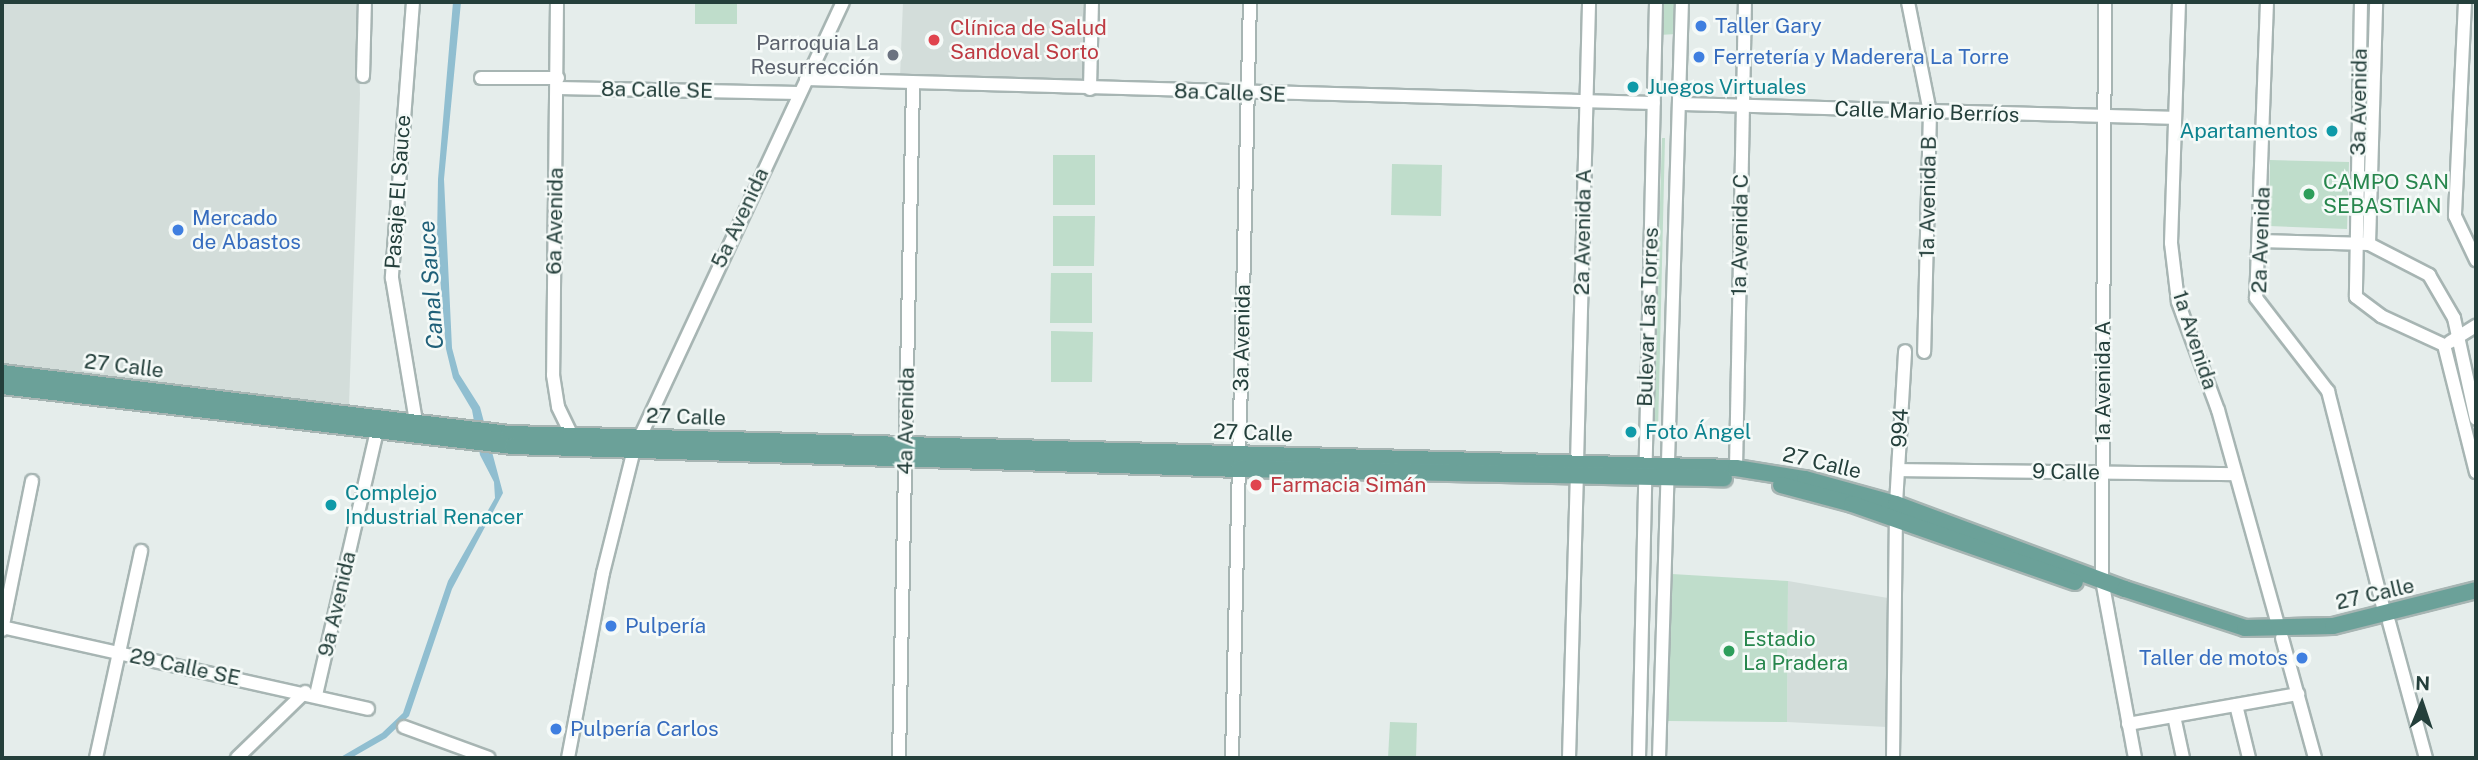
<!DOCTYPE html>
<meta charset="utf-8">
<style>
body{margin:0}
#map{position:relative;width:2478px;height:760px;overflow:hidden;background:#e5edeb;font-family:"Public Sans",sans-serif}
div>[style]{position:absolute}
.built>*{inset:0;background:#d3ddda}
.green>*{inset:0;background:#bfddcb}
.water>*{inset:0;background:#90bed0}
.roads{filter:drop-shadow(2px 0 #a7b5b3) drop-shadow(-2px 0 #a7b5b3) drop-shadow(0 2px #a7b5b3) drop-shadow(0 -2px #a7b5b3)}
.minor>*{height:12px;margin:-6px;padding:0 6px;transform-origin:6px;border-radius:6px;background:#fff}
.major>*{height:16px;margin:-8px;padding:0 8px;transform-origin:8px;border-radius:8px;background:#6ba199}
.dots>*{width:19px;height:19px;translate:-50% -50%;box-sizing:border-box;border:4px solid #f5faf8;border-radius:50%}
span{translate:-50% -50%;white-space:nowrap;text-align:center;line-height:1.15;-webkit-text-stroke:5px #f5faf8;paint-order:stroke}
.shop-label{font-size:21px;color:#366cbe}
.left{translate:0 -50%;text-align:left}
.right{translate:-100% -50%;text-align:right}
.health-label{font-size:21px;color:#be3a42}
.worship-label{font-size:21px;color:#5b616d}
.culture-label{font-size:21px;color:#0d838f}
.street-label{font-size:21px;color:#243f3b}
.leisure-label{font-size:21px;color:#27864d}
.water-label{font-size:23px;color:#206079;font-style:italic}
.frame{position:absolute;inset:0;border:4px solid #243f3b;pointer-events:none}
.north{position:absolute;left:2387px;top:669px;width:70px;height:70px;-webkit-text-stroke:5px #f5faf8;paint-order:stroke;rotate:2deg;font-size:19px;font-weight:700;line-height:28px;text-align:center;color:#243f3b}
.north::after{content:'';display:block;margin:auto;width:24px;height:32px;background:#243f3b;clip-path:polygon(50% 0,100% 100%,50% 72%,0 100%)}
</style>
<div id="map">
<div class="built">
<div style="clip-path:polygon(2px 2px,357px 2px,360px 94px,349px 405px,2px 365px)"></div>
<div style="clip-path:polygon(903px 2px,1088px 2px,1087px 83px,900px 77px)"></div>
<div style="clip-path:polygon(1788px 581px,1888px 598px,1887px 727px,1787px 722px)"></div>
</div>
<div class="green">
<div style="clip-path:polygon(695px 2px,737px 2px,737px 24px,695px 24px)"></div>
<div style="clip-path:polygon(1659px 2px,1678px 2px,1677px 34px,1658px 35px)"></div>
<div style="clip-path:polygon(1662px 138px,1665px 138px,1658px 432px,1653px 432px)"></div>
<div style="clip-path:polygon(1053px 155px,1095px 155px,1095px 205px,1053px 205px)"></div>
<div style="clip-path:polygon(2270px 160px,2349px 162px,2347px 229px,2269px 226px)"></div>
<div style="clip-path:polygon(1392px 164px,1442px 165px,1441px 216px,1391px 215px)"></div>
<div style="clip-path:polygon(1053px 216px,1095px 216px,1094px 266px,1053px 266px)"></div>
<div style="clip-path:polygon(1051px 273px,1092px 273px,1092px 323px,1050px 323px)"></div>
<div style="clip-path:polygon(1051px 331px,1093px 332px,1092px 382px,1051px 382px)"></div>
<div style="clip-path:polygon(1672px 574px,1788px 581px,1787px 722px,1668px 721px)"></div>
<div style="clip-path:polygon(1390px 722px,1417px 723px,1416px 758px,1388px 758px)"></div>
</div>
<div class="water">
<div style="clip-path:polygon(453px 2px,461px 2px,444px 179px,452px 348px,459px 374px,480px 407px,503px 493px,452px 589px,409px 716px,386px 738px,351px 758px,339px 758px,382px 733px,403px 713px,448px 581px,495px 498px,494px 482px,480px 455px,472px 410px,453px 378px,446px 349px,437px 240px,438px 179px)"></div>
</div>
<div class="roads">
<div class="minor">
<div style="left:413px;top:2px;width:277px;rotate:94.4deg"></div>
<div style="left:392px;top:278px;width:146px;rotate:80.5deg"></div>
<div style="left:557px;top:2px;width:373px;rotate:90.6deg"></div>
<div style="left:553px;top:375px;width:32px;rotate:81deg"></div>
<div style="left:558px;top:407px;width:32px;rotate:64deg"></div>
<div style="left:1908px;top:2px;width:112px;rotate:78.7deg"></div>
<div style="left:1930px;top:112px;width:240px;rotate:91.4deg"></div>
<div style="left:2105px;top:2px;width:578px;rotate:90.3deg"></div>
<div style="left:2102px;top:580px;width:181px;rotate:79.5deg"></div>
<div style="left:2179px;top:2px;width:241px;rotate:91.9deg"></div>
<div style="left:2171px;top:243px;width:59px;rotate:83.2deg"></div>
<div style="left:2178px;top:302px;width:115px;rotate:69.7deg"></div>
<div style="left:2218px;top:410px;width:226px;rotate:74.4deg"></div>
<div style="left:2267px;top:2px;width:296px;rotate:92.1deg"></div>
<div style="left:2256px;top:298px;width:118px;rotate:52.3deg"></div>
<div style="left:2328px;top:391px;width:230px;rotate:75.7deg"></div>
<div style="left:2361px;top:2px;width:295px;rotate:91deg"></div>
<div style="left:2356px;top:297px;width:31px;rotate:37deg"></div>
<div style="left:2381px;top:316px;width:69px;rotate:24.7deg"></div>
<div style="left:2444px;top:345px;width:131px;rotate:75.9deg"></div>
<div style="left:2465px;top:2px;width:214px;rotate:92.7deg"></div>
<div style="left:2455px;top:216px;width:49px;rotate:64.5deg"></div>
<div style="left:363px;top:76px;width:74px;rotate:-88.5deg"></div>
<div style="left:481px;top:78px;width:77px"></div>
<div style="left:806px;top:79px;width:848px;rotate:1.62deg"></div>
<div style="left:558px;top:88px;width:241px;rotate:1.2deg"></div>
<div style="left:1090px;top:89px;width:87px;rotate:-88.7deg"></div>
<div style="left:1680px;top:104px;width:493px;rotate:1.6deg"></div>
<div style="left:2260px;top:241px;width:109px;rotate:1.6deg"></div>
<div style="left:2369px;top:244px;width:68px;rotate:27.3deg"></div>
<div style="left:2429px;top:275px;width:50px;rotate:59.8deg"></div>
<div style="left:2454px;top:318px;width:103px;rotate:77.7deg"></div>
<div style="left:2369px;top:244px;width:242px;rotate:-88.3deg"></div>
<div style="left:2450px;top:342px;width:31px;rotate:-32deg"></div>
<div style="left:1577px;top:463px;width:461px;rotate:-88.5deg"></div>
<div style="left:1736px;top:468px;width:466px;rotate:-88.9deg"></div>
<div style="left:1898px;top:470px;width:336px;rotate:0.7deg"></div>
<div style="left:2389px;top:622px;width:141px;rotate:74.8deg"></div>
<div style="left:2px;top:627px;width:375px;rotate:12.6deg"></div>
<div style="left:2px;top:630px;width:152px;rotate:-78.6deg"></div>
<div style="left:2282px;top:638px;width:124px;rotate:74.6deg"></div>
<div style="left:316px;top:695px;width:271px;rotate:-77deg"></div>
<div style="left:2236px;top:705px;width:55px;rotate:76.2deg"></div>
<div style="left:2174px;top:716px;width:43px;rotate:77.9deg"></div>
<div style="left:2128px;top:724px;width:173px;rotate:-10deg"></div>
<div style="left:404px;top:727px;width:90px;rotate:20deg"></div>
<div style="left:96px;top:758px;width:212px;rotate:-77.7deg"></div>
<div style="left:237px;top:758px;width:95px;rotate:-44.1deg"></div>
<div style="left:568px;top:758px;width:188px;rotate:-79.3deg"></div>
<div style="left:603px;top:573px;width:127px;rotate:-75.9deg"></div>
<div style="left:634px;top:450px;width:494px;rotate:-65deg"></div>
<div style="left:899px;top:758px;width:675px;rotate:-88.81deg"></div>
<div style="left:1232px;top:758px;width:756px;rotate:-88.64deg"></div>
<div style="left:1569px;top:758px;width:283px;rotate:-88.4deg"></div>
<div style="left:1639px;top:758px;width:756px;rotate:-88.71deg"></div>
<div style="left:1659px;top:758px;width:756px;rotate:-88.26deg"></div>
<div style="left:1893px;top:758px;width:254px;rotate:-89.3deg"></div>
<div style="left:1896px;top:504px;width:153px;rotate:-86.6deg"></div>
</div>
<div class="major">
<div style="left:2px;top:373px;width:511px;rotate:6.86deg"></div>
<div style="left:509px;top:434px;width:1227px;rotate:1.59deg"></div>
<div style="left:1736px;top:468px;width:70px;rotate:9.1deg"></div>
<div style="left:1805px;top:479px;width:94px;rotate:15.4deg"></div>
<div style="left:1896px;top:504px;width:244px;rotate:20.4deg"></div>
<div style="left:2125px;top:589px;width:126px;rotate:18deg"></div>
<div style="left:2245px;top:628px;width:88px;rotate:-1.3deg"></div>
<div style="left:2333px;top:626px;width:147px;rotate:-14.1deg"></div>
<div style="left:2px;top:386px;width:515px;rotate:6.7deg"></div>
<div style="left:513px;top:446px;width:726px;rotate:1.81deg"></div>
<div style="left:1239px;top:469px;width:485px;rotate:1.1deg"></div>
<div style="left:1781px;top:485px;width:73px;rotate:15deg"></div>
<div style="left:1852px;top:504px;width:236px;rotate:19.3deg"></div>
</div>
</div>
<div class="dots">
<div style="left:1701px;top:26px;background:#3f7fe0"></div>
<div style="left:934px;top:40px;background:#e0444e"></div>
<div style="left:893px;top:55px;background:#6b7280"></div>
<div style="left:1699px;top:57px;background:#3f7fe0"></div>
<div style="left:1633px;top:87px;background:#0f9aa8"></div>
<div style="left:2332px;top:131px;background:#0f9aa8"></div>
<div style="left:2309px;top:194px;background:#2e9e5b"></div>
<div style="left:178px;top:230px;background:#3f7fe0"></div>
<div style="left:1631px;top:432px;background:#0f9aa8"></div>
<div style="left:1256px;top:485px;background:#e0444e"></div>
<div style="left:331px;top:505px;background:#0f9aa8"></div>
<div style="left:611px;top:626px;background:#3f7fe0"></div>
<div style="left:1729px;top:651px;background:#2e9e5b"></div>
<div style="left:2302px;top:658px;background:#3f7fe0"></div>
<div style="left:556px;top:729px;background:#3f7fe0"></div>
</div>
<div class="shop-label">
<span class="left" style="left:1715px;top:26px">Taller Gary</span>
<span class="left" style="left:1713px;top:57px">Ferretería y Maderera La Torre</span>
<span class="left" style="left:192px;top:230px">Mercado<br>de Abastos</span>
<span class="left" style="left:625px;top:626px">Pulpería</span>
<span class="right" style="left:2288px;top:658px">Taller de motos</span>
<span class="left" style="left:570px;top:729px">Pulpería Carlos</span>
</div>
<div class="health-label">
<span class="left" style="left:950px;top:40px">Clínica de Salud<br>Sandoval Sorto</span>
<span class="left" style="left:1270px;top:485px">Farmacia Simán</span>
</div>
<div class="worship-label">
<span class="right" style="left:879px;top:55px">Parroquia La<br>Resurrección</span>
</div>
<div class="culture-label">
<span class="left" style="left:1647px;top:87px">Juegos Virtuales</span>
<span class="right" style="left:2318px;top:131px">Apartamentos</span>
<span class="left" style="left:1645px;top:432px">Foto Ángel</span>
<span class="left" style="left:345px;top:505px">Complejo<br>Industrial Renacer</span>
</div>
<div class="street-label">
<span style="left:657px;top:90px;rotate:1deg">8a Calle SE</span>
<span style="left:1230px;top:93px;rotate:2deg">8a Calle SE</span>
<span style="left:2359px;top:102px;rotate:-89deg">3a Avenida</span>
<span style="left:1927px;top:112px;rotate:2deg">Calle Mario Berríos</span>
<span style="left:398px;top:192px;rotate:-86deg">Pasaje El Sauce</span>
<span style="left:1928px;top:197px;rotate:-89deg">1a Avenida B</span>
<span style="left:740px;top:218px;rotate:-65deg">5a Avenida</span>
<span style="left:555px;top:221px;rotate:-89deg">6a Avenida</span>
<span style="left:1583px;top:232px;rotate:-89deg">2a Avenida A</span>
<span style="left:1740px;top:235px;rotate:-89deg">1a Avenida C</span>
<span style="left:2261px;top:240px;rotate:-88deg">2a Avenida</span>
<span style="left:1648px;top:317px;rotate:-88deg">Bulevar Las Torres</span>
<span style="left:1242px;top:338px;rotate:-89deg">3a Avenida</span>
<span style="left:2195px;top:340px;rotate:72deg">1a Avenida</span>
<span style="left:124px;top:366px;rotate:7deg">27 Calle</span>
<span style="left:2103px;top:382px;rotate:-90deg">1a Avenida A</span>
<span style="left:686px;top:417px;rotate:2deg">27 Calle</span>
<span style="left:906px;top:421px;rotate:-89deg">4a Avenida</span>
<span style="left:1900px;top:428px;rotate:-87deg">994</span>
<span style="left:1253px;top:433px;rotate:2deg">27 Calle</span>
<span style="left:1822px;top:463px;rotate:13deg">27 Calle</span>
<span style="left:2066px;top:472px;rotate:1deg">9 Calle</span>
<span style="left:2375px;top:594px;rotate:-13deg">27 Calle</span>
<span style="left:337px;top:604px;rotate:-77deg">9a Avenida</span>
<span style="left:185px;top:667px;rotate:12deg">29 Calle SE</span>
</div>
<div class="leisure-label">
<span class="left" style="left:2323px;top:194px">CAMPO SAN<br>SEBASTIAN</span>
<span class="left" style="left:1743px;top:651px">Estadio<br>La Pradera</span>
</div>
<div class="water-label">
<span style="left:431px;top:285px;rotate:-94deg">Canal Sauce</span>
</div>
<div class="frame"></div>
<div class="north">N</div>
</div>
